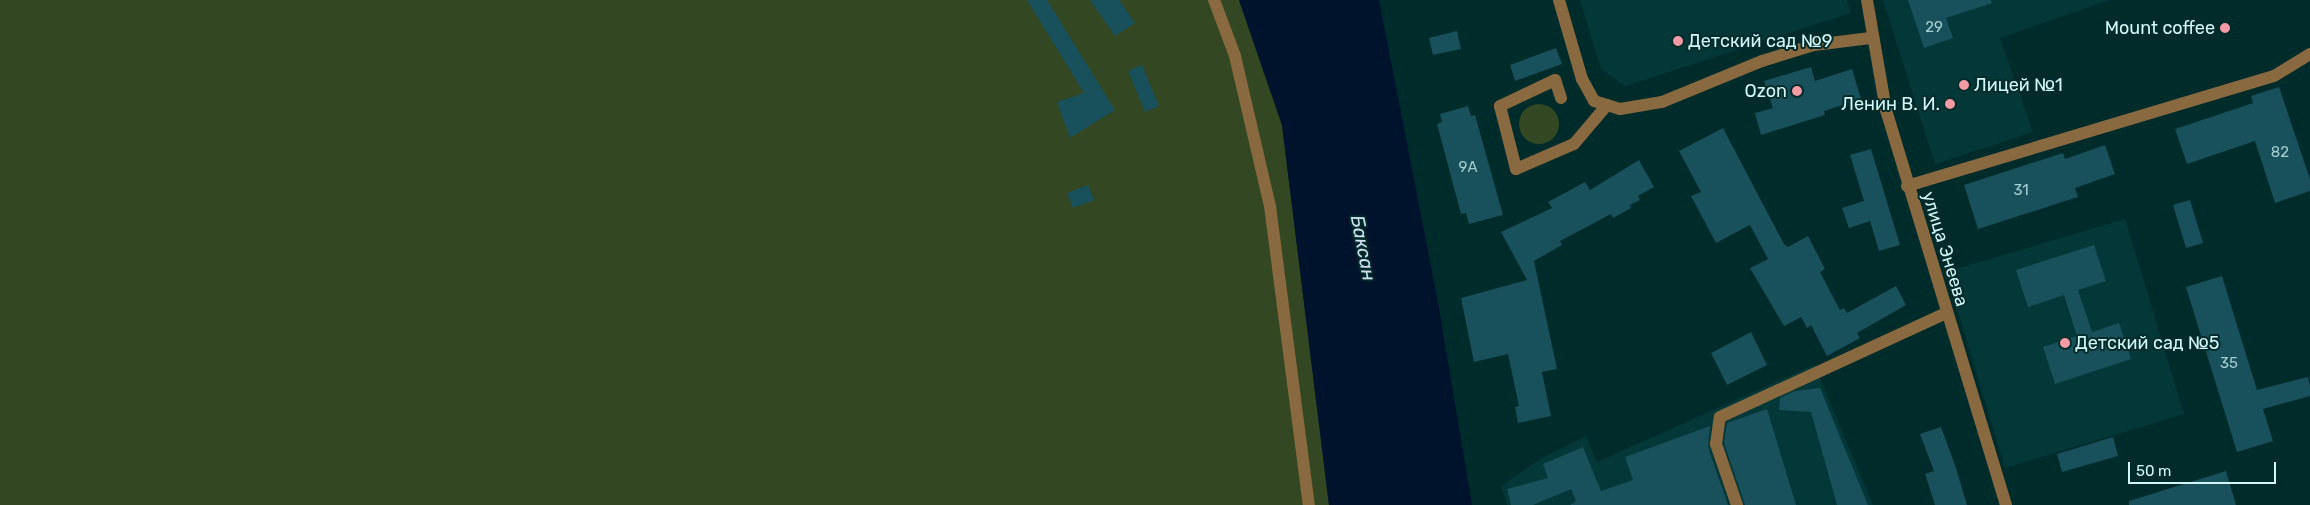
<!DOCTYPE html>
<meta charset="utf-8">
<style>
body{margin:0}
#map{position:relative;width:2310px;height:505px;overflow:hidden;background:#002b2b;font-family:Rubik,sans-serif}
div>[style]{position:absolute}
.built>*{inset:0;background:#043838}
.green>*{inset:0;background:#324722}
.round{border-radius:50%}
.water>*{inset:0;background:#00132d}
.building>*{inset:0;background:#18505b}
.minor>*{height:12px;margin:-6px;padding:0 6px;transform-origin:6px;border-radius:6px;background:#89693f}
.dots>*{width:14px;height:14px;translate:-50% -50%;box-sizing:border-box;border:2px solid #002b2b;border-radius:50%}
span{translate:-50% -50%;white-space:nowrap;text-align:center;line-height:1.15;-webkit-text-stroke:4px #002b2b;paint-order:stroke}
.number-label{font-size:15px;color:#a4cdcf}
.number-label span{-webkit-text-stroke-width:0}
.poi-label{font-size:18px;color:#d2f7f6}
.right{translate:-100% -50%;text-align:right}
.left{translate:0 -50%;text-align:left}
.street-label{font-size:18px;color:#d2f7f6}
.water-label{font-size:19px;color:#d3e0f0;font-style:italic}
.scale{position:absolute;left:2128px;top:462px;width:148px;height:22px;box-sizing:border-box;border:2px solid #d2f7f6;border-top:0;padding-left:6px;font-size:15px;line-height:18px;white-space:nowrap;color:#d2f7f6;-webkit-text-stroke:4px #002b2b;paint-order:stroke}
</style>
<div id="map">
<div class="built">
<div style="clip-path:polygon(1580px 0,1847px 0,1851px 13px,1625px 86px,1601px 69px)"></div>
<div style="clip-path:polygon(1883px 0,2110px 0,2000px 38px,2033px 132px,1935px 164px)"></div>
<div style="clip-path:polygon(2125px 219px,2184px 414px,2005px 468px,1946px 272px)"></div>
<div style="clip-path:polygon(1814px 365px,1873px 505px,1507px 505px,1501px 486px,1542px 458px,1586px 436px,1597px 462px)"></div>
</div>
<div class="green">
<div style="clip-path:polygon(0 0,1239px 0,1282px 125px,1329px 505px,0 505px)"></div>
<div class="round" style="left:1519px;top:104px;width:40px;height:40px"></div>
</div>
<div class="water">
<div style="clip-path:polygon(1239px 0,1379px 0,1438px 302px,1472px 505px,1329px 505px,1282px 125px)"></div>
</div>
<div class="building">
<div style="clip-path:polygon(1027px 0,1047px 0,1115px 110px,1070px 138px,1057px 102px,1084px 93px)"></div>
<div style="clip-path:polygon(1090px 0,1119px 0,1135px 23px,1115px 36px)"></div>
<div style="clip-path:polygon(1908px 0,1991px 0,1992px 3px,1946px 18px,1953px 38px,1924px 48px)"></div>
<div style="clip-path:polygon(1457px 31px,1461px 49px,1433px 55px,1429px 38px)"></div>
<div style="clip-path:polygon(1556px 48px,1562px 64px,1515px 81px,1510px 65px)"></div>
<div style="clip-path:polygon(1142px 65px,1159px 106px,1145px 112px,1128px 71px)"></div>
<div style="clip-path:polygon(1811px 67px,1815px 81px,1852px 69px,1861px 99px,1824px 111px,1825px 115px,1761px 135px,1755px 113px,1773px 108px,1764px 81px)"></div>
<div style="clip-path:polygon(2279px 87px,2310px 179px,2310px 191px,2275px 203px,2255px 141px,2187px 164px,2175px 129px,2253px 103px,2251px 96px)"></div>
<div style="clip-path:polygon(1468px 106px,1471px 116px,1475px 115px,1503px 215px,1469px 224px,1466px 213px,1461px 214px,1437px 124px,1442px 122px,1440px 114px)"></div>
<div style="clip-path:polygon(1723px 128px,1784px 244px,1788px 247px,1808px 236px,1825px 269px,1820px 272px,1840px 310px,1844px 308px,1847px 313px,1896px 286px,1906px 305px,1857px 333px,1860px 338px,1827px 356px,1811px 325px,1807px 328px,1801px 317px,1784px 326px,1750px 268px,1768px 259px,1750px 225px,1716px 243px,1691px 196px,1701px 192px,1679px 151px)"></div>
<div style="clip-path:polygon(2105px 145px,2115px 174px,2075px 188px,2078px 197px,1978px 229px,1964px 185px,2063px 153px,2065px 159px)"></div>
<div style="clip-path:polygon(1871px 149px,1900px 245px,1879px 251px,1870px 221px,1849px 228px,1842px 208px,1864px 201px,1850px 155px)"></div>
<div style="clip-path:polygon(1639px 160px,1654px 187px,1638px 196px,1640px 200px,1630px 205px,1631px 208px,1613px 218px,1611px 214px,1560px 241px,1562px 245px,1534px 261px,1557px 369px,1542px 372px,1551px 416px,1518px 423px,1515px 407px,1519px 406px,1508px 354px,1474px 362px,1461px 298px,1527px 280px,1501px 232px,1552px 208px,1548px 202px,1585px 182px,1590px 190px)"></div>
<div style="clip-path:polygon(1088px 185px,1094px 200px,1073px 208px,1067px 193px)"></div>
<div style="clip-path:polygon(2190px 200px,2203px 243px,2186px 248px,2173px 205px)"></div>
<div style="clip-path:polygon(2094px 245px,2106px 281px,2078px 290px,2092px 332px,2119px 323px,2131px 359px,2055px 384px,2043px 347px,2077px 336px,2064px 295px,2028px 307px,2016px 270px)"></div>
<div style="clip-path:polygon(2222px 276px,2257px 390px,2308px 377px,2310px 386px,2310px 396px,2263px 409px,2273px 441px,2237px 452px,2186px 287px)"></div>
<div style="clip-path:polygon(1751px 332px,1767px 365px,1727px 385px,1711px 353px)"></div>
<div style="clip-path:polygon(1820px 388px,1868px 505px,1837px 505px,1811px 412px,1779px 410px,1780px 398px,1795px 391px)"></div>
<div style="clip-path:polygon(1767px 409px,1796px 505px,1745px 505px,1724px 443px,1727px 423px)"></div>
<div style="clip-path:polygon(1710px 426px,1708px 447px,1728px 505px,1570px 505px,1576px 501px,1571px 489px,1533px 505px,1511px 505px,1507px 489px,1548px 478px,1543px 464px,1583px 447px,1601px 491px,1633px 480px,1625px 457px)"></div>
<div style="clip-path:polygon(1941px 427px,1956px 468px,1967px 505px,1935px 505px,1925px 474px,1934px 471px,1920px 434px)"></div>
<div style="clip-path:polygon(2113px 437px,2118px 456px,2062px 472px,2057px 454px)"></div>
<div style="clip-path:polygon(2226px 471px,2236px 505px,2129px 505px,2129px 501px)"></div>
</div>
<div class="minor">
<div style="left:1214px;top:0;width:60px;rotate:69.4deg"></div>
<div style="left:1235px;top:56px;width:154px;rotate:76.9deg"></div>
<div style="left:1270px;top:206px;width:302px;rotate:82.6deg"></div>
<div style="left:1559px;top:0;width:82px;rotate:73.8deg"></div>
<div style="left:1582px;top:79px;width:25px;rotate:61deg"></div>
<div style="left:1594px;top:101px;width:27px;rotate:17deg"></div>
<div style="left:1620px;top:109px;width:43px;rotate:-9.5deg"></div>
<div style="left:1662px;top:102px;width:108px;rotate:-22.3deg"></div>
<div style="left:1762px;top:61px;width:54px;rotate:-17.1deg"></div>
<div style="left:1814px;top:45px;width:57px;rotate:-7deg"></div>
<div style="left:1867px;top:0;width:112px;rotate:80.2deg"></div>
<div style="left:1886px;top:110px;width:413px;rotate:73.1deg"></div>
<div style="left:1561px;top:98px;width:19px;rotate:-108deg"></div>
<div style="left:1555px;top:80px;width:61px;rotate:154.7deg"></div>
<div style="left:1500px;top:106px;width:65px;rotate:75.7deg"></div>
<div style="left:1516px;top:169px;width:63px;rotate:-23.3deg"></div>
<div style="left:1574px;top:144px;width:51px;rotate:-49.8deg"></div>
<div style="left:1907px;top:186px;width:383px;rotate:-16.7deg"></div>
<div style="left:2274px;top:76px;width:42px;rotate:-31.4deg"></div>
<div style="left:1737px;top:505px;width:65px;rotate:-109deg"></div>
<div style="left:1716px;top:444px;width:27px;rotate:-82deg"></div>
<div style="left:1720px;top:417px;width:249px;rotate:-24.7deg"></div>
</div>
<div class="dots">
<div style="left:2225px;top:28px;background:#f49aa4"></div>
<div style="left:1678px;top:41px;background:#f49aa4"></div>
<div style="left:1964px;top:85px;background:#f49aa4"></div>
<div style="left:1797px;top:91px;background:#f49aa4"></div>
<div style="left:1950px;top:104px;background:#f49aa4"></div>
<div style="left:2065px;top:343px;background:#f49aa4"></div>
</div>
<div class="number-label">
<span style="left:1934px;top:28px">29</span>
<span style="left:2280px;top:153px">82</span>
<span style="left:1468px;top:168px">9А</span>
<span style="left:2021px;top:191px">31</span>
<span style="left:2229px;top:364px">35</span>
</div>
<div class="poi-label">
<span class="right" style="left:2215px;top:28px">Mount coffee</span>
<span class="left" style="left:1688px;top:41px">Детский сад №9</span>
<span class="left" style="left:1974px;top:85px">Лицей №1</span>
<span class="right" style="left:1787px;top:91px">Ozon</span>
<span class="right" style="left:1940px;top:104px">Ленин В. И.</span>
<span class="left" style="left:2075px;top:343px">Детский сад №5</span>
</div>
<div class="street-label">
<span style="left:1945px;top:249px;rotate:73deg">улица Энеева</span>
</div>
<div class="water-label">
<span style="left:1363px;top:248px;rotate:79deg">Баксан</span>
</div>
<div class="scale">50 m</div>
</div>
